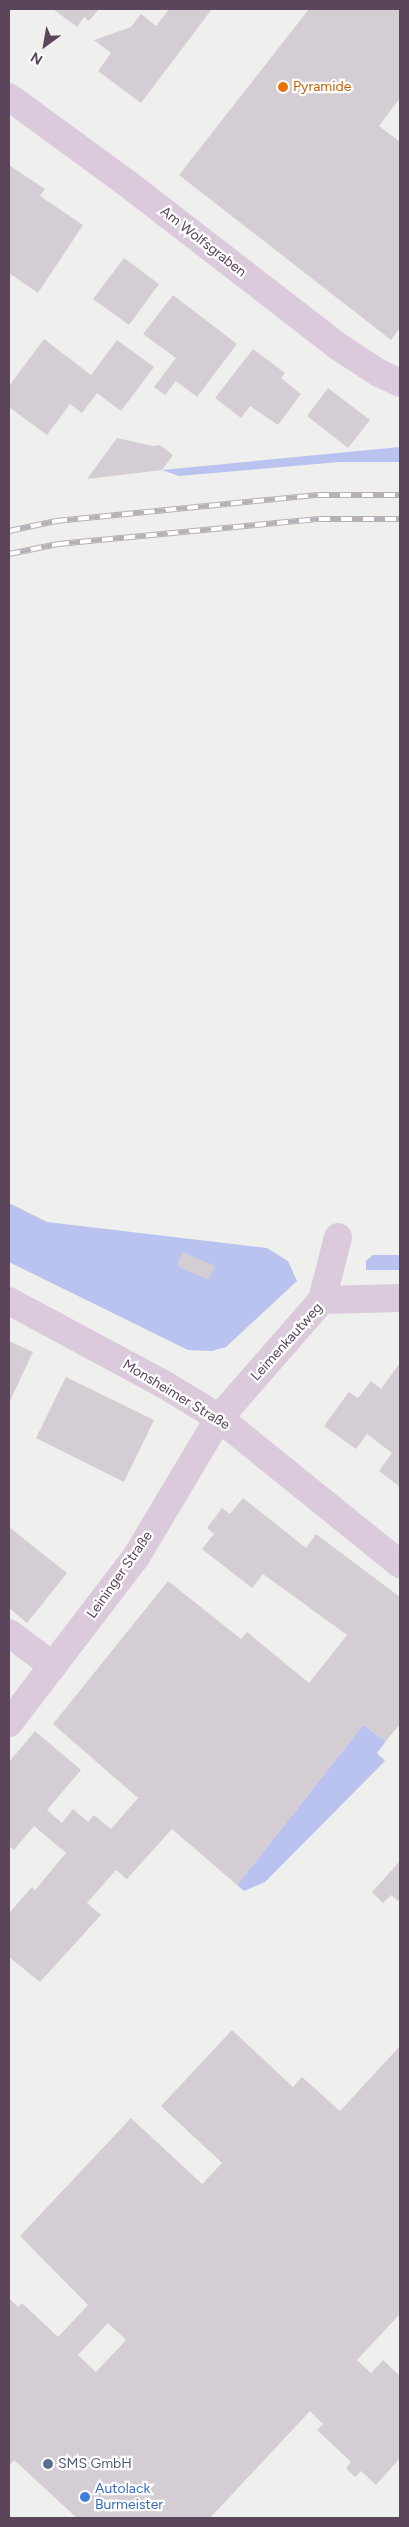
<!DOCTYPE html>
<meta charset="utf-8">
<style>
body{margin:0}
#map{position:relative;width:409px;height:2527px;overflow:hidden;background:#eff0ed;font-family:Figtree,sans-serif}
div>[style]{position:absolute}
.green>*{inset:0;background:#bac2f0}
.building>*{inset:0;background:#d5cdd4}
.minor>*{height:28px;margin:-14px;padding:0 14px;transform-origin:14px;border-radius:14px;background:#dacadb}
.rail>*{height:5.5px;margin-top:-2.75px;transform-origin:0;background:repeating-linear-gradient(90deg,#fff 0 11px,#b8b0b7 0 22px);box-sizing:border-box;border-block:1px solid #b8b0b7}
.dots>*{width:14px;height:14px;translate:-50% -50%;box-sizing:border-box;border:2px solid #fff;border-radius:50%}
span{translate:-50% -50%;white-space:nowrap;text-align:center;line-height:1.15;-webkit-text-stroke:4.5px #fff;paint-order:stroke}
.food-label{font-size:14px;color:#c56008}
.left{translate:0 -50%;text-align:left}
.street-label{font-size:14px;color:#5a455b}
.service-label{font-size:14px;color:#4e5e75}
.shop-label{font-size:14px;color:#366cbe}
.frame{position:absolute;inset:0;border:10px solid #5a455b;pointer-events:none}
.north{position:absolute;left:20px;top:20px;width:50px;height:50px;-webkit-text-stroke:4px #fff;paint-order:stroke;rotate:212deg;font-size:14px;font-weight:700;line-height:20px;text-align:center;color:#5a455b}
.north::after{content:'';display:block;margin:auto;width:18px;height:22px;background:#5a455b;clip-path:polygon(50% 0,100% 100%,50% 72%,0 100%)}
</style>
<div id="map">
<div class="green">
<div style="clip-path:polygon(400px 447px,400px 462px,339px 462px,179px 476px,162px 470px)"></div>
<div style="clip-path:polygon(9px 1203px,47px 1222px,267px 1248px,288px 1261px,297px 1281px,226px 1347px,212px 1351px,188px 1350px,9px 1262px)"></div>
<div style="clip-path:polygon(373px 1255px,400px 1255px,400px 1270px,366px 1270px,366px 1261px)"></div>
<div style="clip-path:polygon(363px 1725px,386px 1741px,377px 1753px,385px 1761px,265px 1882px,244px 1891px,237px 1885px)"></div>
</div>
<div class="building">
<div style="clip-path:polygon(53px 9px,99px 9px,89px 21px,84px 17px,77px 27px)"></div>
<div style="clip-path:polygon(169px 9px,212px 9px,141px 103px,98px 71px,111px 53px,94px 40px,131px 27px,141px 14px,156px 26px)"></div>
<div style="clip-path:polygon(309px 9px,400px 9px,400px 98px,379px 126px,400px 142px,400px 328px,391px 340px,179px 175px)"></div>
<div style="clip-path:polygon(9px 165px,45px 189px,40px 196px,83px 225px,38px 293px,9px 273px)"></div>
<div style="clip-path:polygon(124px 258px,159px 284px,129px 325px,93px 299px)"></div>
<div style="clip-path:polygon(173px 295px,237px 344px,197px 397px,176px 381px,165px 395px,154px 387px,176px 358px,143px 334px)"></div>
<div style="clip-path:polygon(44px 339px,91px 375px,117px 340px,154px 367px,121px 411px,97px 393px,82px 413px,70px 404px,47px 435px,9px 407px,9px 386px)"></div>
<div style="clip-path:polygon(253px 349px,285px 373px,281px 378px,301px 394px,278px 425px,250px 406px,241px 418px,215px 398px)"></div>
<div style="clip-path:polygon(328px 388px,370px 420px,348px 448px,307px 416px)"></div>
<div style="clip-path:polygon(117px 438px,152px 446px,160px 445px,173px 455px,162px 470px,87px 479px)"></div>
<div style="clip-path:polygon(182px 1252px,215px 1266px,209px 1280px,177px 1266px)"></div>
<div style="clip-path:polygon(9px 1341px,33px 1352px,9px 1403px)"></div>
<div style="clip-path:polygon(400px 1363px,400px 1487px,379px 1471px,392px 1453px,367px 1434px,356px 1449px,324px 1426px,349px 1392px,358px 1398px,371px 1381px,381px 1389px)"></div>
<div style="clip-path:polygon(66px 1377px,154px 1420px,124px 1482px,36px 1438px)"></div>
<div style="clip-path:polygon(243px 1498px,306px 1548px,316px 1534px,400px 1597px,400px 1724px,386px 1741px,363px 1725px,237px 1885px,172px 1829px,127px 1879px,116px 1870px,87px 1903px,101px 1915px,40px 1982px,9px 1957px,9px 1913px,32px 1887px,35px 1890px,66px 1853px,34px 1826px,14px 1850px,9px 1846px,9px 1762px,35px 1731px,81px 1770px,47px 1810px,62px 1823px,73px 1809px,88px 1822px,94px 1815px,111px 1829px,138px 1798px,53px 1724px,168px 1581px,241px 1639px,247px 1632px,309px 1683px,347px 1635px,263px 1574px,252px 1588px,202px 1549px,214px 1534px,207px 1528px,222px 1508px,230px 1514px)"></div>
<div style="clip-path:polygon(9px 1527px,67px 1573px,27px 1623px,9px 1608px)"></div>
<div style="clip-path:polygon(400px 1861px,400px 1898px,398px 1901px,391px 1895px,383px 1903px,372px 1892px)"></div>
<div style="clip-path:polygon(evenodd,232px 2030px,293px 2087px,302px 2077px,340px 2111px,400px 2046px,400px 2314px,357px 2360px,371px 2373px,383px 2360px,400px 2376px,400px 2458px,376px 2485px,361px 2471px,355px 2477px,346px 2468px,351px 2462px,317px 2430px,323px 2424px,310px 2411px,210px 2518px,77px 2518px,14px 2460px,9px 2466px,9px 2298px,18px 2307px,22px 2303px,58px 2337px,88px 2305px,20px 2236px,131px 2118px,202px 2184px,222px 2163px,161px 2106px,232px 2030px,108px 2323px,126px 2340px,96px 2372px,78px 2355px,108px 2323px)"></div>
</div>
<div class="minor">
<div style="left:9px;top:97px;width:147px;rotate:36.2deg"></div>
<div style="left:128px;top:184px;width:267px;rotate:37.7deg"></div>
<div style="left:339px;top:347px;width:48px;rotate:33deg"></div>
<div style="left:379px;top:373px;width:23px;rotate:25deg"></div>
<div style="left:322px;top:1300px;width:65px;rotate:-75.7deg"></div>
<div style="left:9px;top:1301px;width:177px;rotate:28.3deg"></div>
<div style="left:165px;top:1385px;width:63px;rotate:31.4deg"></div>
<div style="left:219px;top:1418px;width:233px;rotate:38.9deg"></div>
<div style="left:9px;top:1633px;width:55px;rotate:36.9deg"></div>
<div style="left:9px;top:1723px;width:209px;rotate:-52.6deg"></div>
<div style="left:136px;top:1557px;width:162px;rotate:-59.2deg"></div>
<div style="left:219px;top:1418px;width:157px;rotate:-48.9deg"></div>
<div style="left:322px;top:1300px;width:78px;rotate:-1.5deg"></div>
</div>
<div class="rail">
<div style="left:9px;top:531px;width:48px;rotate:-12deg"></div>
<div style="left:56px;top:521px;width:263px;rotate:-5.7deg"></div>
<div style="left:318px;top:495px;width:82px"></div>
<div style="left:9px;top:554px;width:50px;rotate:-11.5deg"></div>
<div style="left:58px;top:544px;width:262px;rotate:-5.5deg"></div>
<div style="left:319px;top:519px;width:81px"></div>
</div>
<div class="dots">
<div style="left:283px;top:87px;background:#e8710a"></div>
<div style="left:48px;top:2464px;background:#5c6f8a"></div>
<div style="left:85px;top:2497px;background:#3f7fe0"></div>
</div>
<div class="food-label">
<span class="left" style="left:293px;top:87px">Pyramide</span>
</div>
<div class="street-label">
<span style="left:203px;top:242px;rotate:38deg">Am Wolfsgraben</span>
<span style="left:287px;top:1342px;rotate:-48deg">Leimenkautweg</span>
<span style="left:176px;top:1395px;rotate:31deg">Monsheimer Straße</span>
<span style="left:120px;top:1575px;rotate:-55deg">Leininger Straße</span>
</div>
<div class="service-label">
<span class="left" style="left:58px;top:2464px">SMS GmbH</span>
</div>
<div class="shop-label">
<span class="left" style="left:95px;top:2497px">Autolack<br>Burmeister</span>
</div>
<div class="frame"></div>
<div class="north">N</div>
</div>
